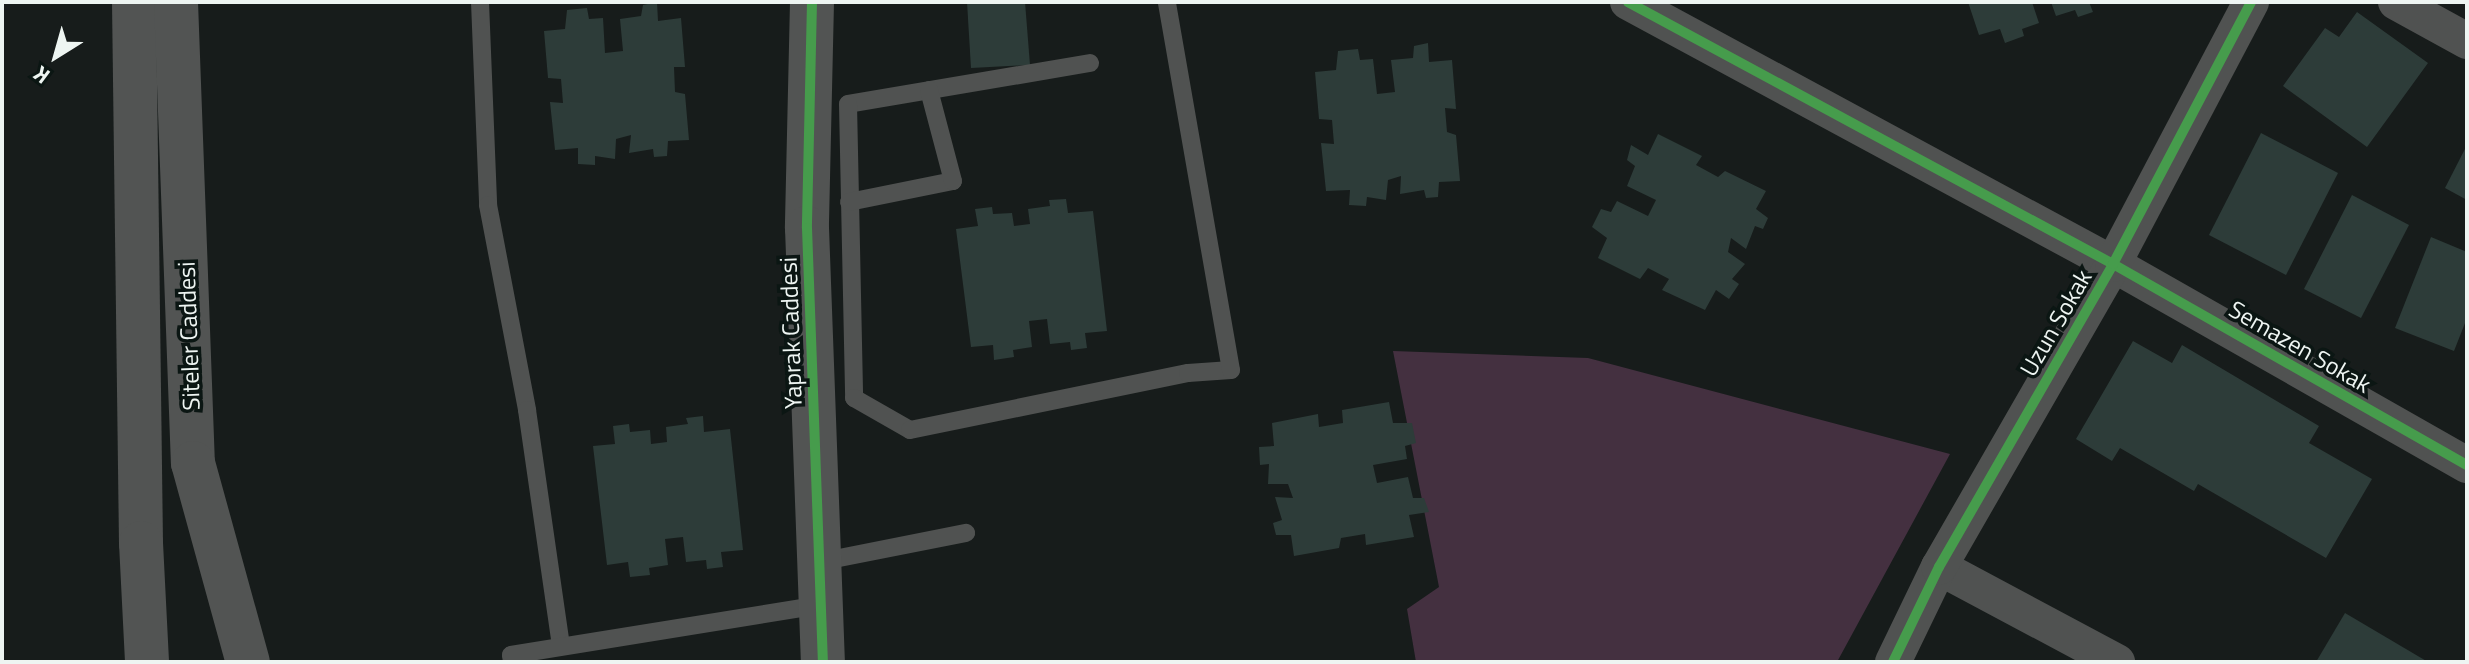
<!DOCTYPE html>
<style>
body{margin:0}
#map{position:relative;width:2469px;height:664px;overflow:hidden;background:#171c1b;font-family:"Titillium Web",sans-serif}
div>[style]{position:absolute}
.green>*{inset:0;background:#443040}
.building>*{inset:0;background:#2d3c39}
.lane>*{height:18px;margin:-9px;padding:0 9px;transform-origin:9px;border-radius:9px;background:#505251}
.street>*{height:36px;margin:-18px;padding:0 18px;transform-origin:18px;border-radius:18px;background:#505251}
.secondary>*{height:44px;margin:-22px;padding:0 22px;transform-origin:22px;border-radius:22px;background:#525453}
.cycleway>*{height:10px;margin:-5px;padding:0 5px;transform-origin:5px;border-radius:5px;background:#469c4c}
span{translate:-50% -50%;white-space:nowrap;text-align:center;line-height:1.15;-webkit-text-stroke:7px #0b1613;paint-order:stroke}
.street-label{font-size:24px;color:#eef5f2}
.frame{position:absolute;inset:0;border:4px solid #eef5f2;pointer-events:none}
.north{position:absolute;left:16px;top:16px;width:80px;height:80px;-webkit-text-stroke:6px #0b1613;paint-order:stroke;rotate:217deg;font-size:22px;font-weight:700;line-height:32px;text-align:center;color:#eef5f2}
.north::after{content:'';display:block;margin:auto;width:28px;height:36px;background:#eef5f2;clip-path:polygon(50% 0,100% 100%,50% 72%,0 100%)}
</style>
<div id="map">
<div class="green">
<div style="clip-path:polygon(1393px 351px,1588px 358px,1950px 454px,1837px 662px,1416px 662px,1407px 609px,1439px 587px)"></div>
</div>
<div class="building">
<div style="clip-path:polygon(657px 2px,658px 21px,681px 18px,685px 67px,674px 67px,675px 92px,685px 94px,689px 140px,668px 141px,667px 156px,654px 157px,653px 149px,629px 153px,631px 135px,616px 139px,615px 159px,595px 156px,595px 165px,578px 164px,578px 148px,555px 150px,550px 102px,563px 103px,561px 79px,548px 78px,544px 31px,565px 29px,567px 10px,587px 8px,589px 19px,603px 18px,605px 53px,623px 51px,620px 19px,641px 16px,643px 5px)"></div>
<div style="clip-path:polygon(967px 2px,1025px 2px,1030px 65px,971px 68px)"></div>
<div style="clip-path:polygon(1968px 2px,2032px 2px,2039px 23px,2022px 29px,2024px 36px,2005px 43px,2000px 29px,1979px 35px)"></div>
<div style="clip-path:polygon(2051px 2px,2089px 2px,2093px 12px,2078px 17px,2075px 10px,2056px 16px)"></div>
<div style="clip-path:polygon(2357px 12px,2428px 63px,2367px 147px,2283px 86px,2325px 28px,2339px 37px)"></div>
<div style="clip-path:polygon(1428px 43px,1429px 62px,1452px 60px,1456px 109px,1445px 108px,1447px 132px,1456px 135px,1460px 181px,1439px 182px,1438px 197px,1426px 198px,1424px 190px,1400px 194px,1401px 176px,1388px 180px,1386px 200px,1367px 197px,1366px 206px,1349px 205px,1350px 190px,1326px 191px,1321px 143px,1334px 144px,1332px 120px,1319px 119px,1315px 72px,1336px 70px,1338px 51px,1358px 49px,1360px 60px,1373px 59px,1377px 94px,1395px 92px,1391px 60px,1413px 58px,1414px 46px)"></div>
<div style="clip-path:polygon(2261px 133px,2338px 173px,2286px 275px,2209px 235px)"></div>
<div style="clip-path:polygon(1658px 134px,1702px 156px,1696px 165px,1718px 177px,1725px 171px,1766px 191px,1756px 209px,1768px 218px,1763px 229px,1755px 226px,1746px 249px,1731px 238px,1728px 252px,1745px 264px,1732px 279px,1739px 284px,1729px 299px,1716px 290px,1705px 310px,1662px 290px,1669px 279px,1648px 268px,1640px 279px,1598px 258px,1607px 238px,1592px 227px,1601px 209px,1611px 212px,1617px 201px,1648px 216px,1656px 200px,1627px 186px,1635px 166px,1627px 160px,1631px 145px,1648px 155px)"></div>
<div style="clip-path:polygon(2467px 145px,2467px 200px,2445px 188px)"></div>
<div style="clip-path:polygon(2352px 195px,2409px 225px,2361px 318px,2304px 289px)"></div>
<div style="clip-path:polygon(1066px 199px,1068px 213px,1093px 211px,1107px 331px,1085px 333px,1087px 348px,1071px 350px,1070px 342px,1050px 344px,1047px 319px,1029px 321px,1032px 347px,1013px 350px,1014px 357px,994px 360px,993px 345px,971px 347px,956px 229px,978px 226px,975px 209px,992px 207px,993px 214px,1012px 213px,1014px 226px,1030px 224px,1028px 209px,1050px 206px,1049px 200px)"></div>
<div style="clip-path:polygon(2431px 237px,2467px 252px,2467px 318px,2454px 351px,2395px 328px)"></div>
<div style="clip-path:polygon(2133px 341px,2172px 363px,2182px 345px,2319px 426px,2309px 443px,2372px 479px,2326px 558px,2198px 484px,2194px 491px,2120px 448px,2112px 461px,2076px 439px)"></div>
<div style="clip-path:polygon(1389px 402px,1393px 423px,1412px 423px,1416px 443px,1405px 446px,1407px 459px,1373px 465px,1377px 483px,1408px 477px,1413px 498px,1424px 498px,1429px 512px,1409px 515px,1414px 537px,1366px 545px,1365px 534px,1341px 538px,1339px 548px,1294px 556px,1291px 535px,1276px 535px,1273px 523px,1282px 520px,1275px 497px,1293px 498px,1288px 484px,1268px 484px,1269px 464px,1260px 465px,1259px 447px,1274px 446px,1272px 423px,1318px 414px,1319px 427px,1343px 423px,1342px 410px)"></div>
<div style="clip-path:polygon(703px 416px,704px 432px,730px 429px,743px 550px,721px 552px,723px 567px,707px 569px,706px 560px,686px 562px,683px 537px,665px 539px,668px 565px,649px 568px,650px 575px,630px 577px,628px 562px,607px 565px,593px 446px,615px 444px,613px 426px,629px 424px,630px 432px,650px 430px,651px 444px,667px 442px,666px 427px,688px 424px,686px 418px)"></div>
<div style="clip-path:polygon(2345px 613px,2428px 662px,2316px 662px)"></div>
</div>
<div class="lane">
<div style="left:480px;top:2px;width:203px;rotate:87.7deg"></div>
<div style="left:488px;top:205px;width:209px;rotate:79.2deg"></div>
<div style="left:527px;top:410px;width:238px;rotate:81.8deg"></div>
<div style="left:1090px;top:63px;width:245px;rotate:170.4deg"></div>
<div style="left:848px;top:104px;width:294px;rotate:88.8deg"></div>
<div style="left:854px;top:398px;width:64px;rotate:29.7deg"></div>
<div style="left:910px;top:430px;width:284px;rotate:-11.6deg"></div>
<div style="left:1188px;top:373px;width:43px;rotate:-4deg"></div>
<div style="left:1231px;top:370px;width:374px;rotate:-99.9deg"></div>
<div style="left:849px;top:202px;width:106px;rotate:-11.4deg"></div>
<div style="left:953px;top:181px;width:94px;rotate:-104.8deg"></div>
<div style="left:819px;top:562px;width:150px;rotate:-11.2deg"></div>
<div style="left:512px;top:662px;width:7px;rotate:-98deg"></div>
<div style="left:511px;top:655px;width:314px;rotate:-9.2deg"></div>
</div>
<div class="street">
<div style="left:1628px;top:2px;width:551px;rotate:28.38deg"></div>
<div style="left:2113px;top:264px;width:407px;rotate:29.6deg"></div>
<div style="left:2396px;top:2px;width:81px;rotate:28.8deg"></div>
<div style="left:1939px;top:567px;width:202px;rotate:28.1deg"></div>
<div style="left:1893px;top:662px;width:106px;rotate:-64.2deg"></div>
<div style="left:1939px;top:567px;width:349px;rotate:-60.1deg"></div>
<div style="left:2113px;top:264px;width:296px;rotate:-62.2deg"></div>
</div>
<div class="secondary">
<div style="left:134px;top:2px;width:541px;rotate:89.26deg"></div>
<div style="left:141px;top:543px;width:119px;rotate:87.1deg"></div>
<div style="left:176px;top:2px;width:461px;rotate:87.9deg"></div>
<div style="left:193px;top:463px;width:206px;rotate:74.6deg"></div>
<div style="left:812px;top:2px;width:226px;rotate:91.3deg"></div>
<div style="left:807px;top:228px;width:434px;rotate:87.9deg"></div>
</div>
<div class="cycleway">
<div style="left:812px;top:2px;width:226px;rotate:91.3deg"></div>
<div style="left:807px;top:228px;width:434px;rotate:87.9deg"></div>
<div style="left:1628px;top:2px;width:551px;rotate:28.38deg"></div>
<div style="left:2113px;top:264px;width:407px;rotate:29.6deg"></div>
<div style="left:1893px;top:662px;width:106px;rotate:-64.2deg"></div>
<div style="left:1939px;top:567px;width:349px;rotate:-60.1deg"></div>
<div style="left:2113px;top:264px;width:296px;rotate:-62.2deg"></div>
</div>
<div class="street-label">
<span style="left:2056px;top:323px;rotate:-60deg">Uzun Sokak</span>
<span style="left:791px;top:333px;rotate:-92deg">Yaprak Caddesi</span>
<span style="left:189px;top:336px;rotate:-92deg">Siteler Caddesi</span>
<span style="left:2300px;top:347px;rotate:30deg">Semazen Sokak</span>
</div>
<div class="frame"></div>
<div class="north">K</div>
</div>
